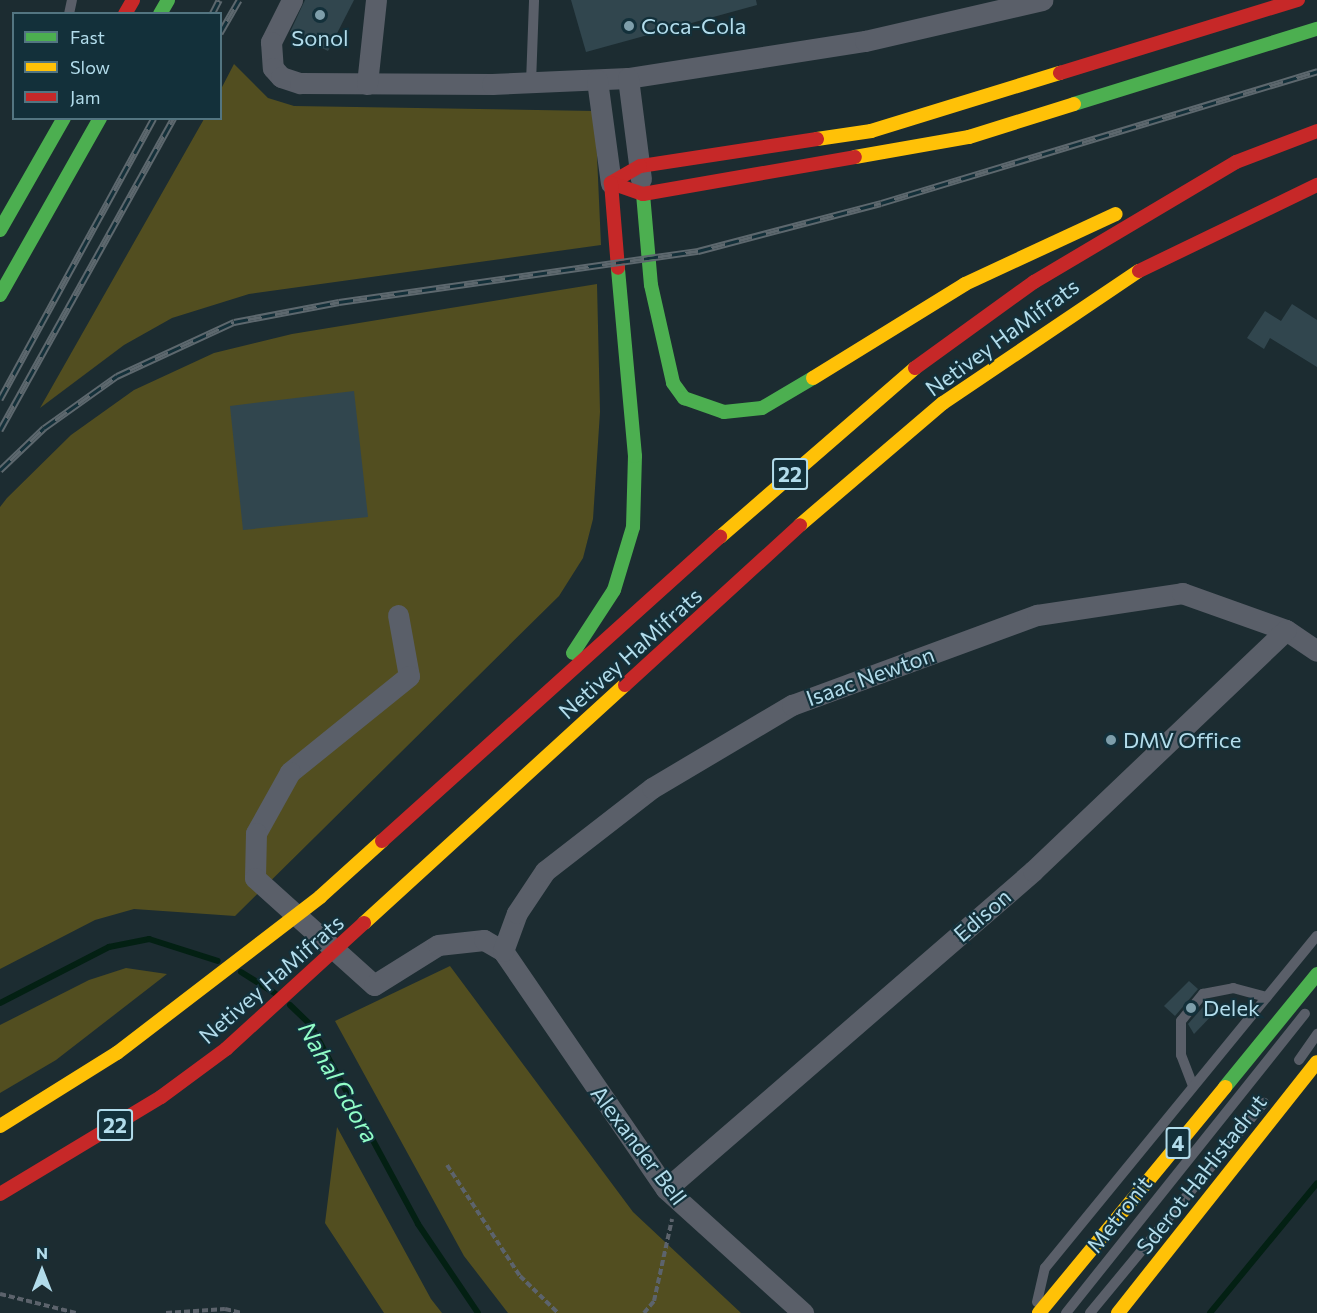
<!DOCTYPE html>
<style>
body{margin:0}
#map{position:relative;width:1317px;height:1313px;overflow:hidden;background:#1c2c31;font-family:Commissioner,sans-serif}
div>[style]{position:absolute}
.green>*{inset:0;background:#524e20}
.stream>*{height:6px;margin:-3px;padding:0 3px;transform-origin:3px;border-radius:3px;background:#032013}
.building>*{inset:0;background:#31464e}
.path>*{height:4px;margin-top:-2px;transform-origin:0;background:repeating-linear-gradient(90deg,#5c636c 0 6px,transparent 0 9px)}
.lane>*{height:10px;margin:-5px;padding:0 5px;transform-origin:5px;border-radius:5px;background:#5a5f69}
.street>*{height:21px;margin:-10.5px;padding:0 10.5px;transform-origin:10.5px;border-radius:10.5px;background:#5a5f69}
.fast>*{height:14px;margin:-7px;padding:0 7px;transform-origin:7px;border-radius:7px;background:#4caf50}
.slow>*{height:14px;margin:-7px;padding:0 7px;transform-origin:7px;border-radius:7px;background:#ffc107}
.jam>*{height:14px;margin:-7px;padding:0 7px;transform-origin:7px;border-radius:7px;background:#c62828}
.rail>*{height:7px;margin-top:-3.5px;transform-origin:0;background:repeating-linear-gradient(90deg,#13303a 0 14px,#5d686e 0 28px);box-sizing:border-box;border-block:2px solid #5d686e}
.dots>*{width:16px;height:16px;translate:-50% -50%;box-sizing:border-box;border:3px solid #13303a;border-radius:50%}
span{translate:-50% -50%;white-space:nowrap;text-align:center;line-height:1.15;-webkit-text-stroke:4.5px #13303a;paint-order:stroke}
.shield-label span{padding:2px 4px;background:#13303a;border:2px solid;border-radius:4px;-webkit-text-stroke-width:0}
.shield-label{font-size:21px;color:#b2dceb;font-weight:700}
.poi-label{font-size:22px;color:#b2dceb}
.left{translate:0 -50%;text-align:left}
.street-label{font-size:22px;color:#b2dceb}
.water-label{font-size:24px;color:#91fdc7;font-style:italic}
.legend{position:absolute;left:12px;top:12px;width:210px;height:108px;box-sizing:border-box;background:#13303a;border:2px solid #537581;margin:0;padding:8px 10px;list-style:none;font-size:18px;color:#b2dceb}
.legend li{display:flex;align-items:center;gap:12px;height:30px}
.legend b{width:30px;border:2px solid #537581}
.north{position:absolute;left:12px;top:1241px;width:60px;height:60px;-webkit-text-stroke:4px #13303a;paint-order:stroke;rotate:0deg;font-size:16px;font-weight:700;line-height:24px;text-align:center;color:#b2dceb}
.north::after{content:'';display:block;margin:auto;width:21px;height:27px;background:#b2dceb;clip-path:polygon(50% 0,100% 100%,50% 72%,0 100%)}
</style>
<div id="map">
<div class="green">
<div style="clip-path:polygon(234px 64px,268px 98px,294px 106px,595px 111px,601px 245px,249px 294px,172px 318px,124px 345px,40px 408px,204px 119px,220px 118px,221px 89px)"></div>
<div style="clip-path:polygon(597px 284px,600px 412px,593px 519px,583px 558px,559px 596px,235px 916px,134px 909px,95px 920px,0 969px,0 507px,7px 498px,71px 435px,134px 390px,214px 353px,292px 334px)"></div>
<div style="clip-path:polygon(450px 966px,633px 1212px,741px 1313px,508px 1313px,464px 1256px,335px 1021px)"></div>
<div style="clip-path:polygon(126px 968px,167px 974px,56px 1060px,0 1093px,0 1025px,89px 980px)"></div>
<div style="clip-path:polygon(337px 1127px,431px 1299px,442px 1313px,384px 1313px,325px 1223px)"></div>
</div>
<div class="stream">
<div style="left:241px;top:972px;width:40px;rotate:32deg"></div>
<div style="left:0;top:1003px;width:123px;rotate:-27.2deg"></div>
<div style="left:109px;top:947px;width:41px;rotate:-11.3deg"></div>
<div style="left:149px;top:939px;width:72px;rotate:17.7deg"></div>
<div style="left:290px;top:1005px;width:28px;rotate:44deg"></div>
<div style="left:310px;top:1024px;width:227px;rotate:61.6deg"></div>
<div style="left:418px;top:1224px;width:107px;rotate:56deg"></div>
<div style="left:1210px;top:1313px;width:168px;rotate:-50.5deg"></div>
</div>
<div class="building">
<div style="clip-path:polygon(305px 0,354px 0,328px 51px,290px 32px)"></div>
<div style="clip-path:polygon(571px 0,756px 0,757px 5px,586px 52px)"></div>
<div style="clip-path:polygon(1292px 304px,1317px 320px,1317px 367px,1270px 338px,1264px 349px,1247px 338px,1265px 311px,1281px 321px)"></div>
<div style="clip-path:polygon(354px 391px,368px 517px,243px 530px,230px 406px)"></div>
<div style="clip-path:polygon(1189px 981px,1198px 989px,1175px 1016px,1164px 1006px)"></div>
<div style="clip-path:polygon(1209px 1000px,1218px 1009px,1194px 1034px,1188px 1024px)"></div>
</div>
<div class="path">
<div style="left:447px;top:1165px;width:133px;rotate:56.7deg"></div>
<div style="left:520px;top:1276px;width:53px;rotate:44.2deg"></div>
<div style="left:0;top:1294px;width:78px;rotate:14deg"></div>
<div style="left:166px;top:1313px;width:59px;rotate:-3.9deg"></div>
<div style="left:225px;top:1309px;width:17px;rotate:13deg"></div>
<div style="left:644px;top:1313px;width:16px;rotate:-50deg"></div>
<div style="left:654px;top:1301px;width:84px;rotate:-77.6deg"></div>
</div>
<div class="lane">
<div style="left:69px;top:14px;width:14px;rotate:-78deg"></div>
<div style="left:531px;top:83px;width:83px;rotate:-87.9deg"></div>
<div style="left:1299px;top:1060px;width:32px;rotate:-55deg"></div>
<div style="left:1193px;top:1086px;width:33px;rotate:-111deg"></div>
<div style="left:1181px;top:1055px;width:34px;rotate:-90deg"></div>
<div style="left:1181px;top:1021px;width:35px;rotate:-51deg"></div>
<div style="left:1203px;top:994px;width:31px;rotate:-11deg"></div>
<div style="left:1233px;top:988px;width:35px;rotate:15deg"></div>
<div style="left:1037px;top:1302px;width:35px;rotate:-77deg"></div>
<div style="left:1045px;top:1268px;width:429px;rotate:-50.7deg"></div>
<div style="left:1066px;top:1313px;width:383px;rotate:-51.4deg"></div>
<div style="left:1090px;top:1313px;width:273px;rotate:-50.4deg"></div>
</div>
<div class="street">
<div style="left:292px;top:0;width:47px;rotate:116.6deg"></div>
<div style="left:271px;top:42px;width:26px;rotate:86deg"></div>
<div style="left:273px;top:68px;width:12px;rotate:48deg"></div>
<div style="left:281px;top:77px;width:20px;rotate:18deg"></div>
<div style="left:300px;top:83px;width:192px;rotate:0.3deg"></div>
<div style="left:492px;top:84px;width:136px;rotate:-2.5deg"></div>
<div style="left:628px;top:78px;width:240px;rotate:-8.9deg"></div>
<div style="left:865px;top:41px;width:182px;rotate:-13deg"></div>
<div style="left:628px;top:78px;width:102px;rotate:82.7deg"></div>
<div style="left:597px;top:80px;width:104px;rotate:82.3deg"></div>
<div style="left:367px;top:84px;width:84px;rotate:-83.9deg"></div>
<div style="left:398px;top:615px;width:62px;rotate:79.8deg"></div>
<div style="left:409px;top:676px;width:153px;rotate:141.1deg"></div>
<div style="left:290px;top:772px;width:70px;rotate:119.1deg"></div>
<div style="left:256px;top:833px;width:45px;rotate:91.3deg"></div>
<div style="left:255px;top:878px;width:160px;rotate:42deg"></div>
<div style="left:374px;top:985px;width:75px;rotate:-32deg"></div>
<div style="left:438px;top:945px;width:46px;rotate:-6.2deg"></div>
<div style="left:484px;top:940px;width:22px;rotate:30deg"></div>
<div style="left:503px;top:951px;width:288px;rotate:55.6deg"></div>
<div style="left:666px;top:1189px;width:185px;rotate:42.1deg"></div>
<div style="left:503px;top:951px;width:40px;rotate:-69.8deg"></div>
<div style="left:517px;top:913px;width:50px;rotate:-56.3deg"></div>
<div style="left:545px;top:871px;width:135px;rotate:-37.8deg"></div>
<div style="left:652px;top:788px;width:163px;rotate:-30.7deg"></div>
<div style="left:792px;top:705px;width:261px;rotate:-20.2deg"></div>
<div style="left:1037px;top:615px;width:147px;rotate:-8.6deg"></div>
<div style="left:1182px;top:593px;width:110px;rotate:19.6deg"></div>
<div style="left:1286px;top:630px;width:37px;rotate:34deg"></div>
<div style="left:666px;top:1189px;width:486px;rotate:-40.9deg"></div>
<div style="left:1033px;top:871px;width:349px;rotate:-43.6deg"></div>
</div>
<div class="fast">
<div style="left:160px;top:14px;width:16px;rotate:-60deg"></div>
<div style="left:1074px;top:104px;width:254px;rotate:-17.2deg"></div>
<div style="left:643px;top:194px;width:91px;rotate:85deg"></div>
<div style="left:651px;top:285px;width:100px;rotate:77.3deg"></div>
<div style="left:673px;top:383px;width:19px;rotate:54deg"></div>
<div style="left:684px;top:398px;width:42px;rotate:19.3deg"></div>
<div style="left:724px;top:412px;width:38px;rotate:-6deg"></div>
<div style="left:762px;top:408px;width:59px;rotate:-30.5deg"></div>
<div style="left:0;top:230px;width:129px;rotate:-60.3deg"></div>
<div style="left:0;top:295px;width:203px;rotate:-60.5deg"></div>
<div style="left:573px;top:653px;width:75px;rotate:-56.9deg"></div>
<div style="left:614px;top:590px;width:66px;rotate:-73.2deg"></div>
<div style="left:633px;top:527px;width:71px;rotate:-88.4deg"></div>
<div style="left:635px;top:456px;width:189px;rotate:-95.2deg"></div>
<div style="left:1225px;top:1087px;width:146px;rotate:-50.8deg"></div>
</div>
<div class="slow">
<div style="left:817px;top:139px;width:55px;rotate:-8.4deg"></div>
<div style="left:871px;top:131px;width:198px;rotate:-17.1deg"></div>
<div style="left:855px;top:157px;width:116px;rotate:-10deg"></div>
<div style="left:969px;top:137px;width:110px;rotate:-17.4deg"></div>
<div style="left:813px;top:378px;width:179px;rotate:-31.7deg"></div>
<div style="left:965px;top:284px;width:166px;rotate:-24.9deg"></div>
<div style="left:800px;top:525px;width:188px;rotate:-40.5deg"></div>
<div style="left:943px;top:403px;width:236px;rotate:-34deg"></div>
<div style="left:720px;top:537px;width:258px;rotate:-40.9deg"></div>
<div style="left:364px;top:923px;width:353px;rotate:-42.4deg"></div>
<div style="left:0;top:1126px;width:138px;rotate:-32deg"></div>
<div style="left:117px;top:1053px;width:256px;rotate:-37.5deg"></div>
<div style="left:320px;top:897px;width:84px;rotate:-42.1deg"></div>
<div style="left:1039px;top:1313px;width:293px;rotate:-50.5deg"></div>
<div style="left:1118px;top:1313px;width:320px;rotate:-51.6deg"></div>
</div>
<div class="jam">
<div style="left:125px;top:14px;width:16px;rotate:-60deg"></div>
<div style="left:1060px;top:73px;width:249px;rotate:-17.1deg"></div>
<div style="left:817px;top:139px;width:179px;rotate:171.3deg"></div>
<div style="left:640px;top:166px;width:34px;rotate:150deg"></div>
<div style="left:611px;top:183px;width:34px;rotate:19deg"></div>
<div style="left:643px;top:194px;width:215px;rotate:-9.9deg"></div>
<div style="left:611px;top:183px;width:85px;rotate:85.3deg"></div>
<div style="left:1139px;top:271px;width:198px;rotate:-25.8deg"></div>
<div style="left:915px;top:368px;width:147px;rotate:-35.9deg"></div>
<div style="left:1034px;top:282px;width:235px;rotate:-30.7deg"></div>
<div style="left:1236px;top:162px;width:87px;rotate:-20.9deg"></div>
<div style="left:625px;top:685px;width:237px;rotate:-42.4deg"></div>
<div style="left:382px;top:841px;width:455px;rotate:-42deg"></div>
<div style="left:0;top:1194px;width:188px;rotate:-31.1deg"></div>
<div style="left:161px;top:1097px;width:81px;rotate:-36.4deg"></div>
<div style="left:226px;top:1049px;width:187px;rotate:-42.4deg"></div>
</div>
<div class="rail">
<div style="left:212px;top:14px;width:16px;rotate:-63deg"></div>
<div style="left:220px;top:33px;width:38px;rotate:-60deg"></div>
<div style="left:0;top:399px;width:320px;rotate:-61.3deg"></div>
<div style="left:0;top:430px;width:357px;rotate:-60.9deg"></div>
<div style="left:0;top:470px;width:61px;rotate:-43.7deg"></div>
<div style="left:44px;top:428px;width:90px;rotate:-35.5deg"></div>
<div style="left:117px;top:376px;width:129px;rotate:-24.8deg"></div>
<div style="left:234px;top:322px;width:107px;rotate:-10.8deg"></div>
<div style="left:339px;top:302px;width:363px;rotate:-8.1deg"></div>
<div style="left:698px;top:251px;width:189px;rotate:-14.7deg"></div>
<div style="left:881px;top:203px;width:456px;rotate:-16.8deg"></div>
</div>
<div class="dots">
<div style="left:320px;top:15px;background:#7e9eaa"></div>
<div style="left:629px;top:26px;background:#7e9eaa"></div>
<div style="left:1111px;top:740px;background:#7e9eaa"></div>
<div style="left:1191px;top:1008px;background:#7e9eaa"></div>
</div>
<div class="shield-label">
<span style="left:790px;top:474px">22</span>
<span style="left:115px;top:1125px">22</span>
<span style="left:1178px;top:1143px">4</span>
</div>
<div class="poi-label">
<span class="left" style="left:641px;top:26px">Coca-Cola</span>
<span style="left:320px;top:38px">Sonol</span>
<span class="left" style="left:1123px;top:740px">DMV Office</span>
<span class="left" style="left:1203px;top:1008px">Delek</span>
</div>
<div class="street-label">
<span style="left:1002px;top:337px;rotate:-36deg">Netivey HaMifrats</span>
<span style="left:630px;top:653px;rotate:-42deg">Netivey HaMifrats</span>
<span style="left:870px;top:676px;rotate:-20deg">Isaac Newton</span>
<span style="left:982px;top:915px;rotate:-41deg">Edison</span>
<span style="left:271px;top:979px;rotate:-41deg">Netivey HaMifrats</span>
<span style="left:639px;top:1145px;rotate:53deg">Alexander Bell</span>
<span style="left:1201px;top:1174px;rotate:-52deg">Sderot HaHistadrut</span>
<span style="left:1119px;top:1214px;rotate:-52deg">Metronit</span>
</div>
<div class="water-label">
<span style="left:339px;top:1082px;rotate:60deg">Nahal Gdora</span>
</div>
<ul class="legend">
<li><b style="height:8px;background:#4caf50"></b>Fast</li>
<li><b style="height:8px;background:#ffc107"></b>Slow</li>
<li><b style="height:8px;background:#c62828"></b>Jam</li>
</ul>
<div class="north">N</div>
</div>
